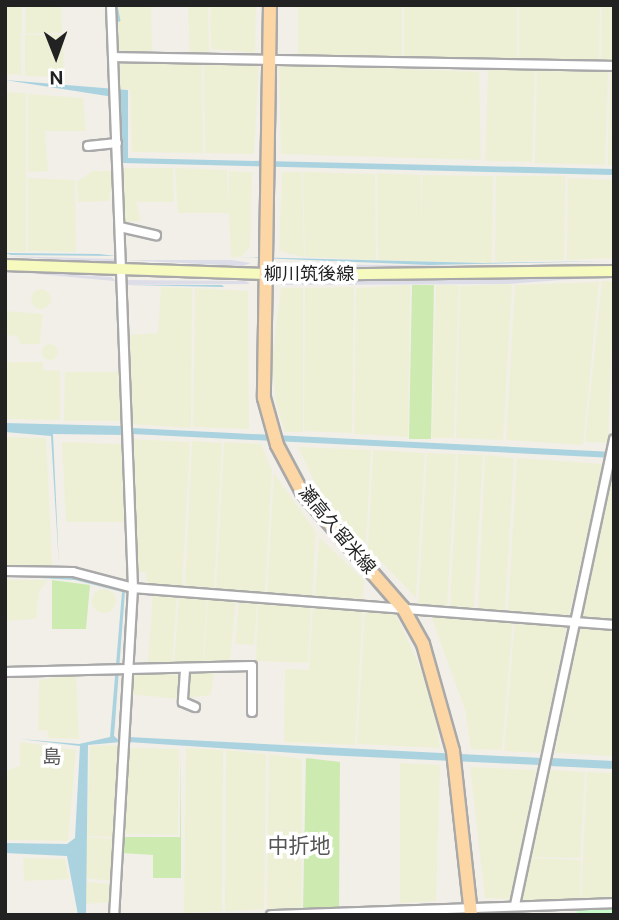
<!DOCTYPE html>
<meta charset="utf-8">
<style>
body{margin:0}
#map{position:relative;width:619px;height:920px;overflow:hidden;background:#f2efe9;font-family:"DM Sans","Noto Sans JP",sans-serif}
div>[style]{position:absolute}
.farmland>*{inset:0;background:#eef0d5}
.round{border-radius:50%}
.grass>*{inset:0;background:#cdebb0}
.park>*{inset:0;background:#c8facc}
.plaza>*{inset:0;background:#dddde8}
.water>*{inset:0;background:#aad3df}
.stream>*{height:2.5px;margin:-1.25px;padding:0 1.25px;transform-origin:1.25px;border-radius:1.25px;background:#aad3df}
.roads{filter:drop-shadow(2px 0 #a9a9a9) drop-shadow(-2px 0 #a9a9a9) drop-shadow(0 2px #a9a9a9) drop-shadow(0 -2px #a9a9a9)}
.minor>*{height:8px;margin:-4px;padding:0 4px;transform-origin:4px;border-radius:4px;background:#fff}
.secondary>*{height:10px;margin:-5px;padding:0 5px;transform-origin:5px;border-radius:5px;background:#f7fabf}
.primary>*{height:12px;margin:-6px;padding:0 6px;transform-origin:6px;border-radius:6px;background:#fcd6a4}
span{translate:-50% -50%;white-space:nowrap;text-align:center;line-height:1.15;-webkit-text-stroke:7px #fff;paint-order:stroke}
.street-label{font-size:18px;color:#222}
.neighbourhood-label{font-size:19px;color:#555}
.quarter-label{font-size:21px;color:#555}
.frame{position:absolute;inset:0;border:7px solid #222;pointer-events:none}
.north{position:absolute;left:21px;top:21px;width:70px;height:70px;-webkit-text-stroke:5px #fff;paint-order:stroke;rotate:179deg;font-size:19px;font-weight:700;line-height:28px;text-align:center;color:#222}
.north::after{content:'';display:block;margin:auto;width:24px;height:32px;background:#222;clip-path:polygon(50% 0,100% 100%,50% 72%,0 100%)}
</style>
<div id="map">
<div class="farmland">
<div style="clip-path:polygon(5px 5px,22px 5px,21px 75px,5px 74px)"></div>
<div style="clip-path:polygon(26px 5px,61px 5px,62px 33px,25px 34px)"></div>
<div style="clip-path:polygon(117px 5px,151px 5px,152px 51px,118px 51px)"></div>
<div style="clip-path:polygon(188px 5px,208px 5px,209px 52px,190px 52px)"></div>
<div style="clip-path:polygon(210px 5px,256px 5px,255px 53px,211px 49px)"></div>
<div style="clip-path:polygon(298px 5px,402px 5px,402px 58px,298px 54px)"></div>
<div style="clip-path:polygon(404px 5px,517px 5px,517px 60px,404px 58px)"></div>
<div style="clip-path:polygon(519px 5px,600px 5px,599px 61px,519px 60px)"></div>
<div style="clip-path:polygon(602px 5px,614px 5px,614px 61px,601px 61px)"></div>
<div style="clip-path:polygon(25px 35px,63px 35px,64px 77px,25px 76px)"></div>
<div style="clip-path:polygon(118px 59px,202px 62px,203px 153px,132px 152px,130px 89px,118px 89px)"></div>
<div style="clip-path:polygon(204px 62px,259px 64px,254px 154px,205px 153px)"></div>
<div style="clip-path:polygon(279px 64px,479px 72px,481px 160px,281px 154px)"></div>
<div style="clip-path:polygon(488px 69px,535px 70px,532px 162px,485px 161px)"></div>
<div style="clip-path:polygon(537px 71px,608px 72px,605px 165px,535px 163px)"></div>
<div style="clip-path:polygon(610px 71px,614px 71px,614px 165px,608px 165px)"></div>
<div style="clip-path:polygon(5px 92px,26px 93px,26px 252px,5px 251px)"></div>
<div style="clip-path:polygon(28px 94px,83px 98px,86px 131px,45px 131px,48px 171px,28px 172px)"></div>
<div style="clip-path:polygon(123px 168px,173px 168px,174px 202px,136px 202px,141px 221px,123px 222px)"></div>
<div style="clip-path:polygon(175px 168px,227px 170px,229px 208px,229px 171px,252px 172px,250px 247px,242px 256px,231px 258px,229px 213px,178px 213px)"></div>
<div style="clip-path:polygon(92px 171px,114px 171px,109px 201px,78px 202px,77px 182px)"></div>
<div style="clip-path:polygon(282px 172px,302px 172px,304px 257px,279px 251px)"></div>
<div style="clip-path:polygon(303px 172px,375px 174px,376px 260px,305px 257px)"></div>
<div style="clip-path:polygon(377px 173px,421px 175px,422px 239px,422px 175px,493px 176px,492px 263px,378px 260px)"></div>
<div style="clip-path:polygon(496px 176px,565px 176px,564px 260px,495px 262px)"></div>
<div style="clip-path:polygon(28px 178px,75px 180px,76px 252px,28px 251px)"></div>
<div style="clip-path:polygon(568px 178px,614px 180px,614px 258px,567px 260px)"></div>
<div style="clip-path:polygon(602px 281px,614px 281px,608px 443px,585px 442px)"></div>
<div style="clip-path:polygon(599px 282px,583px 445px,506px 440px,515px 285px)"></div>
<div style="clip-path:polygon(512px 284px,503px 440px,456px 438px,460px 286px)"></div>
<div style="clip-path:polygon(410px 285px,408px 437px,354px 434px,356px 288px)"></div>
<div style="clip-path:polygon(436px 285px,459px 285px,454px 438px,432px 438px)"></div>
<div style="clip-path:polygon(161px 287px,192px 288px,191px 428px,128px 424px,126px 335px,158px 333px)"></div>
<div style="clip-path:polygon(354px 287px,352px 433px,304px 431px,305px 288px)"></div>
<div style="clip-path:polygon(195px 288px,248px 291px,249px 429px,193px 427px)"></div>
<div style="clip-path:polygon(281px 288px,303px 288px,303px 432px,285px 432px,276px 403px,272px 363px)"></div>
<div class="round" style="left:31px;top:289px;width:20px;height:20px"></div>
<div style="clip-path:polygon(5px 311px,43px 314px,40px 344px,21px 344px,17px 336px,5px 335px)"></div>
<div class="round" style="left:42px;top:344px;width:16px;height:16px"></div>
<div style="clip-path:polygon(5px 362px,43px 362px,43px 370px,60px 371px,60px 420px,5px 419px)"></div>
<div style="clip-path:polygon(65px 372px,122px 372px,124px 421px,64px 421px)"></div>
<div style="clip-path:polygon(5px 437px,46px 438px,52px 566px,5px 565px)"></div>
<div style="clip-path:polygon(131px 439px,190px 442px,182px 586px,147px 583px,146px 572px,135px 572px)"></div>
<div style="clip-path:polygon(192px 441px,222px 443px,214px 589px,185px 587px)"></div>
<div style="clip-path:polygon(62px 442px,122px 444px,127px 522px,66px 522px)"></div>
<div style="clip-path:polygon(224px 442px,261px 444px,272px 470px,265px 593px,216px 589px)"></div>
<div style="clip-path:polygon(298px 447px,371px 450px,366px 545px,321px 496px)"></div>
<div style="clip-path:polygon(373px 450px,425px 453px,416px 598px,368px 548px)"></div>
<div style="clip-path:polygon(427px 453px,456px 454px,447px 606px,418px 604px)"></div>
<div style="clip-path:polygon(458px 454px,483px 455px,474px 609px,450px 607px)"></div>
<div style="clip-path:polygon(485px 455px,514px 458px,505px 611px,478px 609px)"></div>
<div style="clip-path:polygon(517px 458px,603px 464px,569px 615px,508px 611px)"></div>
<div style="clip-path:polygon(614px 468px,614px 620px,581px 617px)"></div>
<div style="clip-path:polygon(274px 473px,316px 532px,312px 596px,267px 593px)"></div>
<div style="clip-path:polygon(319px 537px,364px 580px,363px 599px,315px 596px)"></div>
<div style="clip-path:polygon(5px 580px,48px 580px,39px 592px,36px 619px,5px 621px)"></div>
<div class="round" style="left:92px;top:589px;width:24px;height:24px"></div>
<div style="clip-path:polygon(153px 592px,177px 594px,172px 664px,148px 663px)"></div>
<div style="clip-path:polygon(179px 594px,207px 597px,203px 663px,174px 664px)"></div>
<div style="clip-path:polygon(208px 596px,236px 599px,230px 660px,204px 661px)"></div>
<div style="clip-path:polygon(258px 601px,311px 605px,308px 663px,256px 661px)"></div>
<div style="clip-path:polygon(239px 602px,257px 603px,254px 645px,235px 644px)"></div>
<div style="clip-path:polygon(313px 604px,363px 607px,355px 745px,284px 742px,285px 669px,309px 670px)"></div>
<div style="clip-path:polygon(365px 609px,395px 612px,431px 692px,440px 748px,357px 744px)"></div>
<div style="clip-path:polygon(431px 616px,513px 620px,502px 750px,471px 749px,465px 710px)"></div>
<div style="clip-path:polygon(515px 620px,567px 625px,541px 753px,504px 751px)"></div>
<div style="clip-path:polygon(579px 627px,614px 630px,614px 756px,555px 753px)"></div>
<div style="clip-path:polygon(133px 671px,179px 675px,178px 699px,130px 694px)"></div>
<div style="clip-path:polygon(214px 672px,211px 695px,188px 698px,187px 674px)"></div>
<div style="clip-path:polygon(76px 674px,79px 739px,49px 738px,48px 731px,38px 730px,39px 680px)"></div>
<div style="clip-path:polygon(20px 742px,76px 750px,68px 841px,5px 840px,5px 771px,20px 766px)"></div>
<div style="clip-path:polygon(121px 745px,116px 837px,87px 836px,90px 746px)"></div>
<div style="clip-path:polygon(128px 748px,179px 749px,178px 835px,122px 834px)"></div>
<div style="clip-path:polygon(186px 748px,223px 750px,222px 911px,184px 913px)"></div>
<div style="clip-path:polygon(226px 750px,266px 754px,264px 909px,225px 911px)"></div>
<div style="clip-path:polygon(269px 754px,302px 759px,301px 908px,267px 909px)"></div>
<div style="clip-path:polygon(400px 763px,440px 765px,436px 901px,400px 903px)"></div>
<div style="clip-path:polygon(470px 767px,536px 770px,511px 899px,485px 898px)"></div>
<div style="clip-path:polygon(549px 770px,585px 772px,580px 858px,531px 857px)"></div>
<div style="clip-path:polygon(587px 772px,614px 773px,614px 899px,581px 899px)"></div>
<div style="clip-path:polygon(87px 837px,115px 839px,113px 881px,85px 878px)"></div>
<div style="clip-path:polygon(23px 858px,65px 859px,69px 879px,24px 881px)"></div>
<div style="clip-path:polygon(530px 858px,581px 860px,580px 899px,521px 901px)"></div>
<div style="clip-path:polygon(85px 882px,113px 884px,113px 902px,85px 904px)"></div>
</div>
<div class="grass">
<div style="clip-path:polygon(412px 285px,434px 285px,431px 439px,409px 439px)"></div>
<div style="clip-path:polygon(52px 580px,90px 585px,86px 629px,52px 629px)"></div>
<div style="clip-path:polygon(181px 748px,181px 878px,153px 878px,153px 855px,121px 853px,122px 837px,180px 837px)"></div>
<div style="clip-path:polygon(306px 758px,340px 762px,339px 908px,303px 909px)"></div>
</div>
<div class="park">
<div style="clip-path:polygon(614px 907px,614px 915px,577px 915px,577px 908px)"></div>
</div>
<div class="plaza">
<div style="clip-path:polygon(5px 256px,113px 259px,118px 257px,112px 263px)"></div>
<div style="clip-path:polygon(123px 260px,232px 260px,251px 263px,242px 266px)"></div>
<div style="clip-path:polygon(614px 262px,419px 270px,279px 264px,494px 266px)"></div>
<div style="clip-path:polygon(5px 271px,112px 277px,119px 285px,114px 281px)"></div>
<div style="clip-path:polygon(614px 276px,508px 284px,278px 285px,288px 282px)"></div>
<div style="clip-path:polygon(124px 280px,246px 281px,250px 284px,124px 285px)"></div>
</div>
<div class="water">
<div style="clip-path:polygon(5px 80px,128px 90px,128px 158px,614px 169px,614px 175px,123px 163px,120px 98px)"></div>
<div style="clip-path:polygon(5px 253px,99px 254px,116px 256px,11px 255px)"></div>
<div style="clip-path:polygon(239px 257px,483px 263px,614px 261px,429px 265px)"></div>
<div style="clip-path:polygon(129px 285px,222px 285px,224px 287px)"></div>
<div style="clip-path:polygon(5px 423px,123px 426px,124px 435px,53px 434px,59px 566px,51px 436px,5px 432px)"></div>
<div style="clip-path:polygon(132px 428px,614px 452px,614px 458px,132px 434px)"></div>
<div style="clip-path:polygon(5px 576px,76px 578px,125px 591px,114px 736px,121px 742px,88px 745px,86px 915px,78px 915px,67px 856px,5px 853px,5px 843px,67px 844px,75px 838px,80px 746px,20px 739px,79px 744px,110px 737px,122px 592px,75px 580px)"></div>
<div style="clip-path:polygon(128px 737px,542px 758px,539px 765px,325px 755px,128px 742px)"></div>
<div style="clip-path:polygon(551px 758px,614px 761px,614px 769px,550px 766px)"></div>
</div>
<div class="stream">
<div style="left:116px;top:5px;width:15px;rotate:79deg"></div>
</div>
<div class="roads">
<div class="minor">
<div style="left:111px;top:5px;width:583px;rotate:87.84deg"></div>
<div style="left:133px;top:588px;width:328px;rotate:93.3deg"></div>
<div style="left:113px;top:57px;width:501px;rotate:1.03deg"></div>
<div style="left:88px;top:146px;width:29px;rotate:-6deg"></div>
<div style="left:120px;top:227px;width:37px;rotate:13deg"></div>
<div style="left:5px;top:571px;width:68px;rotate:0.8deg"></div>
<div style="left:73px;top:572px;width:62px;rotate:14.9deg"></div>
<div style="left:133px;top:588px;width:482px;rotate:4.4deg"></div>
<div style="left:185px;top:670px;width:32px;rotate:94deg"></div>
<div style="left:183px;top:702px;width:13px;rotate:23deg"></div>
<div style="left:5px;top:672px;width:247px;rotate:-1.4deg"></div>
<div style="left:252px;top:666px;width:46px;rotate:90deg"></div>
<div style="left:515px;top:905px;width:476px;rotate:-78deg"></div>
<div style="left:271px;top:915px;width:343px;rotate:-2deg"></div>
</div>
<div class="secondary">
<div style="left:5px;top:265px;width:282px;rotate:2deg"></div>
<div style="left:287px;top:275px;width:327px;rotate:-0.7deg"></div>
</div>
<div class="primary">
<div style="left:270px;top:5px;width:393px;rotate:90.9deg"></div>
<div style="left:264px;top:398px;width:49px;rotate:74.5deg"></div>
<div style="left:277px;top:445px;width:53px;rotate:62deg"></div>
<div style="left:302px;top:492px;width:154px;rotate:49deg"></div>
<div style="left:403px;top:608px;width:41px;rotate:60.9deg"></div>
<div style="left:423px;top:644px;width:111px;rotate:74.3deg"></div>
<div style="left:453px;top:751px;width:165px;rotate:83.7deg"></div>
</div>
</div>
<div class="street-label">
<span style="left:309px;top:274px">柳川筑後線</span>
<span style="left:337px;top:530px;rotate:50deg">瀬高久留米線</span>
</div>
<div class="neighbourhood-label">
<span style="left:52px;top:757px">島</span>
</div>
<div class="quarter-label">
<span style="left:299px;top:846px">中折地</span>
</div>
<div class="frame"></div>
<div class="north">N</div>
</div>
